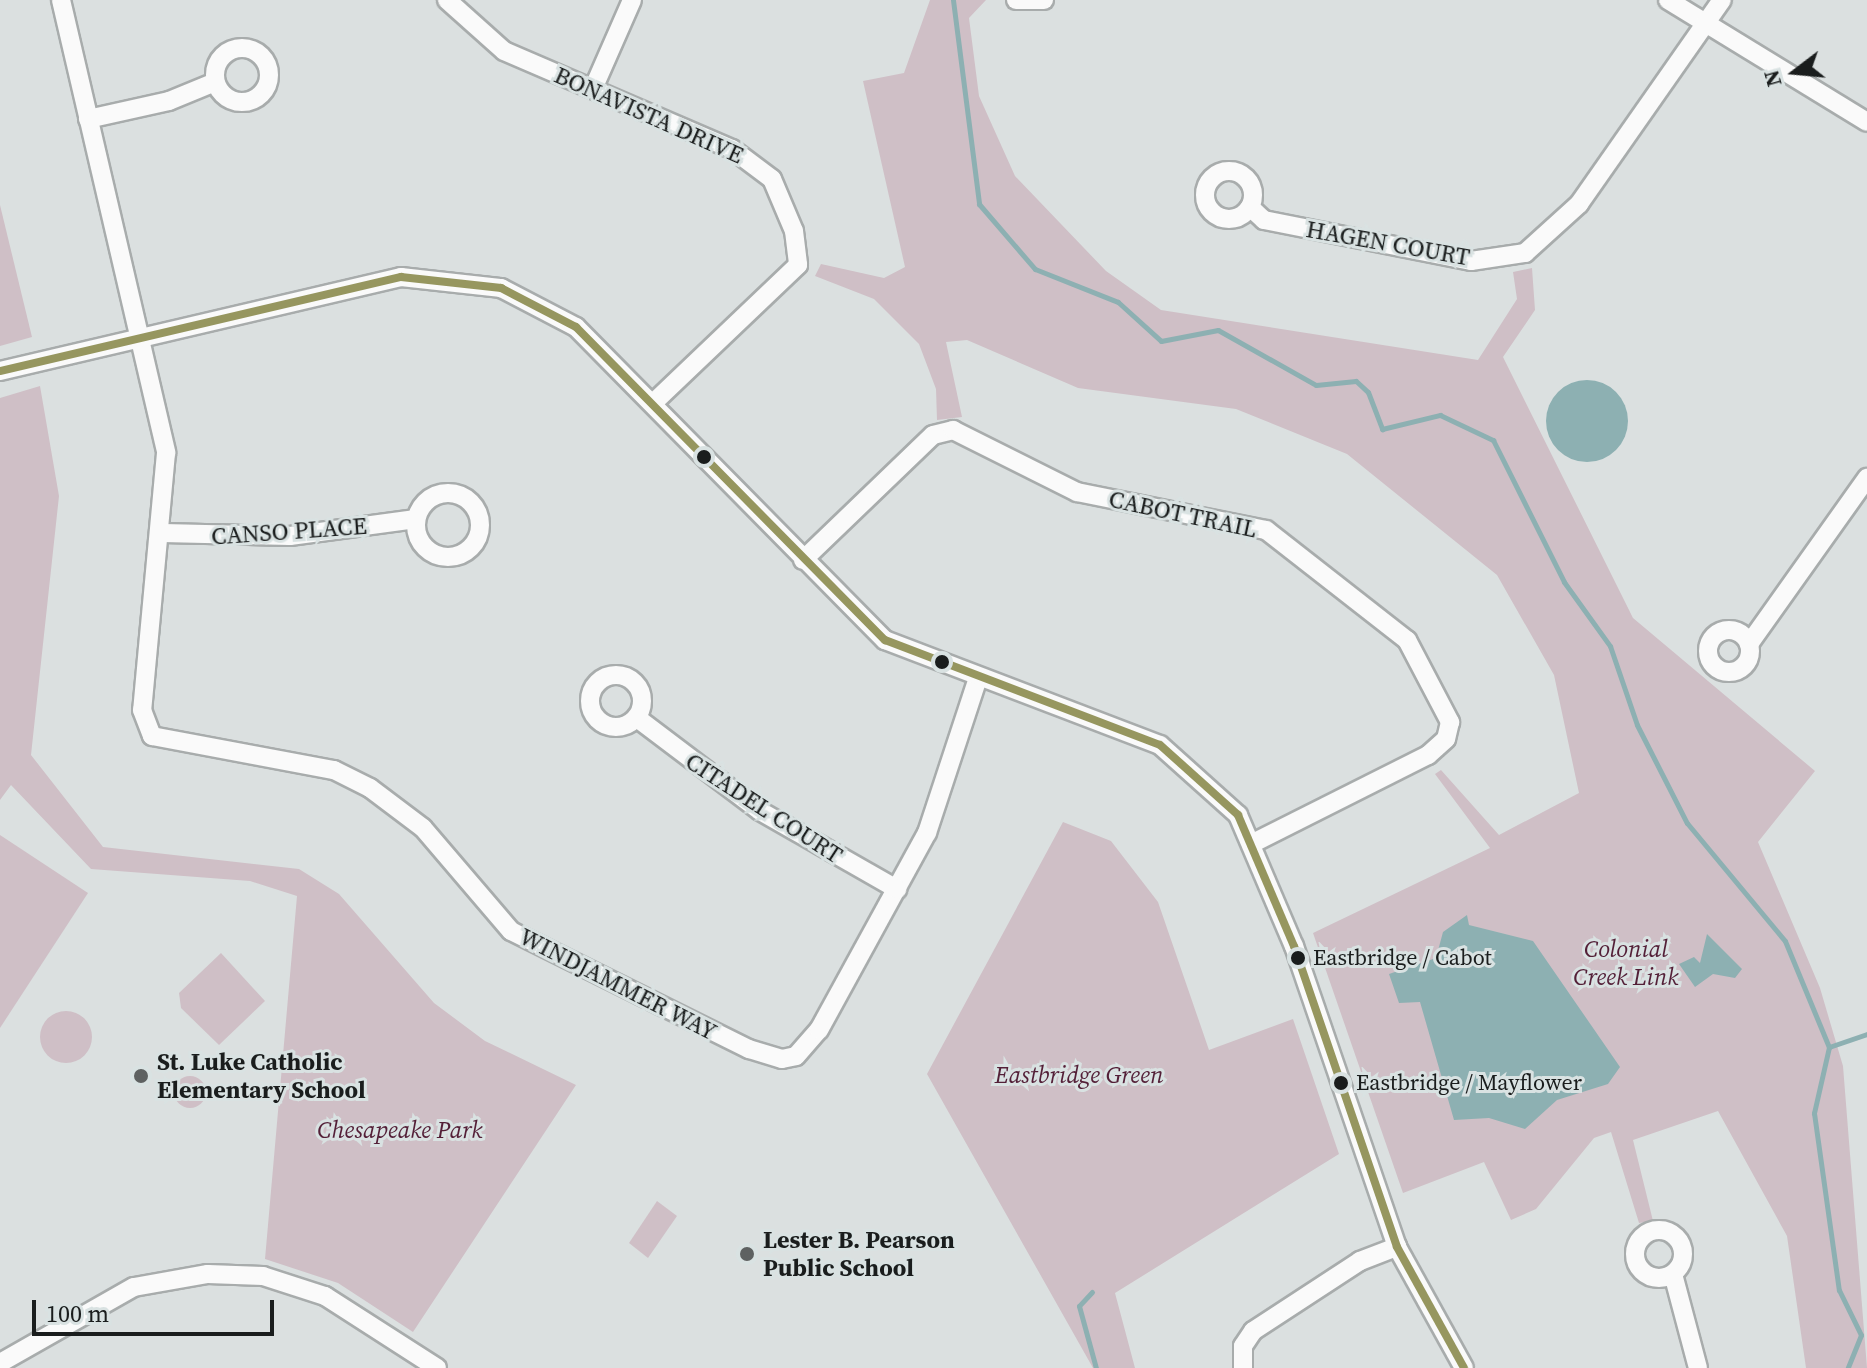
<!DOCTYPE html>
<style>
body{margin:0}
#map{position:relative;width:1867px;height:1368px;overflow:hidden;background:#dbe0e0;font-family:"Source Serif 4",serif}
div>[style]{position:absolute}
.green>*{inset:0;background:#cfbfc6}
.round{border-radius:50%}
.water>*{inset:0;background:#8db0b2}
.stream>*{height:5px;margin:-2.5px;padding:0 2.5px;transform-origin:2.5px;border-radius:2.5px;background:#8db0b2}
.roads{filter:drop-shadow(2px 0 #a8acac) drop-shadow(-2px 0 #a8acac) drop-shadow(0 2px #a8acac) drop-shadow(0 -2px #a8acac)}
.street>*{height:18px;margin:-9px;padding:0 9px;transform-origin:9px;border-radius:9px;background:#fafafa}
.street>.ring{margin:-9px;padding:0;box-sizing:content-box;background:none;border:18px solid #fafafa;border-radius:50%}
.bus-1>*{height:8px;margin:-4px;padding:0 4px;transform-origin:4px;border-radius:4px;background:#96965f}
.dots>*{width:22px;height:22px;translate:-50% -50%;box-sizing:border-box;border:4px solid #d9e2e2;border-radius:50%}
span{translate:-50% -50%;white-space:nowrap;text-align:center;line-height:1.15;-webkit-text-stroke:6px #d9e2e2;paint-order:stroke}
.bus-label{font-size:22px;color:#1a1d1d}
.left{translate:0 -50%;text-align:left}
.street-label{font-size:24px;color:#1a1d1d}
.park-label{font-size:24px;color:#531f37;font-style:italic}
.poi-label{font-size:24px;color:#1a1d1d;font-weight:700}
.north{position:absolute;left:1755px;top:32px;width:80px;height:80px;-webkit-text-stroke:6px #d9e2e2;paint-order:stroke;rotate:254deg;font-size:22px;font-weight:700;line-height:32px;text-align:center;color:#1a1d1d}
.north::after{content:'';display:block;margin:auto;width:28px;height:36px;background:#1a1d1d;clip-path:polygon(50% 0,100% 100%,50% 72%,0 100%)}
.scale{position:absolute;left:32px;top:1300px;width:242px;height:36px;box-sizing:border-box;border:4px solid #1a1d1d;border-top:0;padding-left:10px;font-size:24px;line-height:28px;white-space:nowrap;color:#1a1d1d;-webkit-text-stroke:6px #d9e2e2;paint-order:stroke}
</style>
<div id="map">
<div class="green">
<div style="clip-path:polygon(930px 0,986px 0,969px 18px,979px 96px,1015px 176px,1106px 271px,1161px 310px,1478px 360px,1517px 299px,1513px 272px,1532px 268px,1535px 310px,1503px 357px,1633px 618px,1815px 771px,1758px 842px,1820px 988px,1843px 1066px,1867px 1368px,1806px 1368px,1787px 1236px,1718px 1111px,1633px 1140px,1653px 1221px,1639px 1223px,1611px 1132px,1594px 1138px,1536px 1209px,1511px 1220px,1484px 1162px,1403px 1193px,1313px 933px,1490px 848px,1435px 774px,1441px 770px,1499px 835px,1579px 793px,1554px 675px,1497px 575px,1347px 454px,1236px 409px,1078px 388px,967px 340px,946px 342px,962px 417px,937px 420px,936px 389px,919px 344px,874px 299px,815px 276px,821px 264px,884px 278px,905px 267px,863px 81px,904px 73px)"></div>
<div style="clip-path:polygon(0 205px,32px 337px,0 346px)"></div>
<div style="clip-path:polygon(40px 386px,59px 496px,31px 755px,103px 847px,299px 869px,339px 894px,434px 1003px,485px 1041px,576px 1085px,413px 1332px,338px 1283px,265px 1259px,297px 896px,250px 881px,91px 869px,11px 785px,0 800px,0 398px)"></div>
<div style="clip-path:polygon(1063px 822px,1111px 841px,1158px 902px,1209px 1050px,1293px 1019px,1339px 1154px,1115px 1293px,1135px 1368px,1093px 1368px,927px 1074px)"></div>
<div style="clip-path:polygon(0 835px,88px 893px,0 1028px)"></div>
<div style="clip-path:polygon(221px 953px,265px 1001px,219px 1045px,181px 1008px,179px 993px)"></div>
<div class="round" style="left:40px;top:1011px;width:52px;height:52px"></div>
<div class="round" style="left:174px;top:1076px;width:32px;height:32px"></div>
<div style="clip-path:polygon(657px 1201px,677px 1216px,648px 1258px,629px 1243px)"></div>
</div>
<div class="water">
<div class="round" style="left:1546px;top:380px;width:82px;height:82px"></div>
<div style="clip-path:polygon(1467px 915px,1469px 925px,1533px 941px,1620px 1067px,1608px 1084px,1557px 1100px,1525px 1129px,1489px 1118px,1454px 1120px,1420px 1002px,1399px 1003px,1389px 974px,1436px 958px,1443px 932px)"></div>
<div style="clip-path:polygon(1707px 934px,1742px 969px,1735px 978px,1713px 974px,1695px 987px,1679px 964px,1694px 957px,1700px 963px)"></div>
</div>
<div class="stream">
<div style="left:953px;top:0;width:206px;rotate:82.7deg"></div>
<div style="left:979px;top:204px;width:86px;rotate:49.3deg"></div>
<div style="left:1035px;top:269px;width:89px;rotate:21.7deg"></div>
<div style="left:1118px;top:302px;width:58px;rotate:42.2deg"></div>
<div style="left:1161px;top:341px;width:58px;rotate:-10.9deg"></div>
<div style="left:1218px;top:330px;width:112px;rotate:29.3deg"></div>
<div style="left:1316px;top:385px;width:40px;rotate:-5.7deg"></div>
<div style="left:1356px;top:381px;width:16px;rotate:43deg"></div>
<div style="left:1368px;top:392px;width:40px;rotate:69deg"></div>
<div style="left:1382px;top:429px;width:60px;rotate:-13.6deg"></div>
<div style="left:1440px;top:415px;width:59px;rotate:25.3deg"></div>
<div style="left:1493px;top:440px;width:159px;rotate:63.4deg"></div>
<div style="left:1564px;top:582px;width:79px;rotate:54.3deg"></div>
<div style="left:1610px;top:646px;width:83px;rotate:71.1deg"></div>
<div style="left:1637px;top:725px;width:110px;rotate:63deg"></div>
<div style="left:1687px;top:823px;width:153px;rotate:50.3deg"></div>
<div style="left:1785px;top:941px;width:115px;rotate:67.5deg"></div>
<div style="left:1829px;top:1047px;width:68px;rotate:102.8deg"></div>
<div style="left:1814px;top:1113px;width:179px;rotate:82deg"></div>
<div style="left:1839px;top:1290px;width:50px;rotate:63.9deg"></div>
<div style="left:1861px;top:1335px;width:35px;rotate:112deg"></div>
<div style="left:1829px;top:1047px;width:40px;rotate:-18.9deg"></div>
<div style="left:1092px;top:1292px;width:19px;rotate:133deg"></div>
<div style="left:1079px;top:1306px;width:64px;rotate:74.7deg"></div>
</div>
<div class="roads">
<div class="street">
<div style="left:61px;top:0;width:465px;rotate:76.9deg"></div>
<div style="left:166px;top:453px;width:258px;rotate:95.3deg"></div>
<div style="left:142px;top:710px;width:28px;rotate:69deg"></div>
<div style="left:152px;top:736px;width:185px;rotate:10.6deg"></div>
<div style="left:334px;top:770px;width:40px;rotate:26.6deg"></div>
<div style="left:370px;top:788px;width:66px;rotate:37deg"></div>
<div style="left:423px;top:828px;width:135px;rotate:49.5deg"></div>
<div style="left:511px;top:931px;width:266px;rotate:26.4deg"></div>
<div style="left:749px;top:1049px;width:34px;rotate:17deg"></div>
<div style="left:782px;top:1059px;width:14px;rotate:-12deg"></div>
<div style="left:796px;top:1056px;width:35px;rotate:-49deg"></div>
<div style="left:819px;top:1030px;width:225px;rotate:-61.3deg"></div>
<div style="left:927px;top:833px;width:163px;rotate:-71.8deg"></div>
<div style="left:447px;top:0;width:76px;rotate:41.8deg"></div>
<div style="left:504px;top:51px;width:248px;rotate:23.3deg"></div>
<div style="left:732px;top:149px;width:50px;rotate:36.9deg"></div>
<div style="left:772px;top:179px;width:56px;rotate:67.1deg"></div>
<div style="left:794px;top:231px;width:34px;rotate:83deg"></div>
<div style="left:798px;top:265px;width:196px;rotate:136.4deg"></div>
<div style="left:1016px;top:0;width:28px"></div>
<div style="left:1668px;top:0;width:233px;rotate:31.5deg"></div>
<div class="ring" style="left:215px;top:48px;width:36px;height:36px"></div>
<div style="left:593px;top:89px;width:97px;rotate:-66.3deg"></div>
<div style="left:88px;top:119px;width:83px;rotate:-12.5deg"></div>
<div style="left:169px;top:101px;width:50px;rotate:-22.4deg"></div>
<div class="ring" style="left:1205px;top:171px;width:30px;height:30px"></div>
<div style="left:1250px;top:207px;width:19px;rotate:43deg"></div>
<div style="left:1264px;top:220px;width:211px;rotate:11.2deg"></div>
<div style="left:1471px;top:261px;width:55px;rotate:-8.4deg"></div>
<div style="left:1525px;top:253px;width:73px;rotate:-42.2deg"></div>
<div style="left:1579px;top:204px;width:249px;rotate:-55deg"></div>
<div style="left:0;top:371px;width:412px;rotate:-13.2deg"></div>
<div style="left:401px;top:277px;width:101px;rotate:6.3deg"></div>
<div style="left:501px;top:288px;width:85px;rotate:27.5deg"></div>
<div style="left:576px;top:327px;width:440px;rotate:45.4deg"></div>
<div style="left:885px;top:640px;width:294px;rotate:20.9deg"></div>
<div style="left:1160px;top:745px;width:105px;rotate:41.9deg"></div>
<div style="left:1238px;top:815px;width:142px;rotate:66.9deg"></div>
<div style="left:1294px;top:946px;width:318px;rotate:71.1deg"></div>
<div style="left:1397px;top:1247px;width:138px;rotate:61deg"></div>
<div class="ring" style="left:416px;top:493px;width:46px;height:46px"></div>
<div style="left:163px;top:533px;width:127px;rotate:1.4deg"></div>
<div style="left:290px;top:536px;width:127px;rotate:-7.7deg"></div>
<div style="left:803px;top:560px;width:180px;rotate:-43.9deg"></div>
<div style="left:933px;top:435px;width:21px;rotate:-14deg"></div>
<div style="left:953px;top:430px;width:139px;rotate:26.6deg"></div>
<div style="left:1077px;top:492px;width:193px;rotate:11.4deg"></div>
<div style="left:1266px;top:530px;width:179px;rotate:38deg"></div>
<div style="left:1407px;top:640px;width:93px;rotate:62.3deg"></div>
<div style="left:1450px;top:722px;width:17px;rotate:103deg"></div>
<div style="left:1446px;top:739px;width:24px;rotate:138deg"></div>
<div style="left:1428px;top:755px;width:196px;rotate:153.3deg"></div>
<div class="ring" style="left:1708px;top:630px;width:24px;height:24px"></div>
<div style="left:1749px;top:644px;width:204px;rotate:-54.6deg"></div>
<div class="ring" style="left:590px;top:675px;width:34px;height:34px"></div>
<div style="left:637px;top:718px;width:154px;rotate:37.1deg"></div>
<div style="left:760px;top:811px;width:158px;rotate:29.7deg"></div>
<div class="ring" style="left:1635px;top:1230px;width:30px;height:30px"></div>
<div style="left:1673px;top:1274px;width:97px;rotate:75.1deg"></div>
<div style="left:0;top:1363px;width:154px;rotate:-29.6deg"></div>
<div style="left:134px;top:1287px;width:75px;rotate:-10deg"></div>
<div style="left:208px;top:1274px;width:55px;rotate:2.1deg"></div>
<div style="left:263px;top:1276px;width:65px;rotate:17.9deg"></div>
<div style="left:325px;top:1296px;width:133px;rotate:32.7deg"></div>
<div style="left:1243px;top:1368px;width:22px;rotate:-90deg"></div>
<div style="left:1243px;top:1346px;width:18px;rotate:-56deg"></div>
<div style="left:1253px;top:1331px;width:128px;rotate:-33.2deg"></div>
<div style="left:1360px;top:1261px;width:40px;rotate:-21deg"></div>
</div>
</div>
<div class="bus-1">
<div style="left:0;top:371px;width:412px;rotate:-13.2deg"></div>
<div style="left:401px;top:277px;width:101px;rotate:6.3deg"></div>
<div style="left:501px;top:288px;width:85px;rotate:27.5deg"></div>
<div style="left:576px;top:327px;width:440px;rotate:45.4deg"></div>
<div style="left:885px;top:640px;width:294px;rotate:20.9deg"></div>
<div style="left:1160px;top:745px;width:105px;rotate:41.9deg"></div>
<div style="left:1238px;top:815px;width:142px;rotate:66.9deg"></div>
<div style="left:1294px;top:946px;width:318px;rotate:71.1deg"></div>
<div style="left:1397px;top:1247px;width:138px;rotate:61deg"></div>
</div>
<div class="dots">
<div style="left:704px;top:457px;background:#1a1d1d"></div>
<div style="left:942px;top:662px;background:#1a1d1d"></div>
<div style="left:1298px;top:958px;background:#1a1d1d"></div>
<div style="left:141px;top:1076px;background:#5e6161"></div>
<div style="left:1341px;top:1083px;background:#1a1d1d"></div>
<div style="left:747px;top:1254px;background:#5e6161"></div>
</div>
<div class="bus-label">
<span class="left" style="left:1313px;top:958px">Eastbridge / Cabot</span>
<span class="left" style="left:1356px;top:1083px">Eastbridge / Mayflower</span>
</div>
<div class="street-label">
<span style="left:649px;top:115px;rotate:24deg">BONAVISTA DRIVE</span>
<span style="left:1388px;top:243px;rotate:10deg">HAGEN COURT</span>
<span style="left:1183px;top:514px;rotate:12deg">CABOT TRAIL</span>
<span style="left:289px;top:531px;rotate:-4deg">CANSO PLACE</span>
<span style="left:764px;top:808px;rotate:33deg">CITADEL COURT</span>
<span style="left:618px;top:984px;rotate:27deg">WINDJAMMER WAY</span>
</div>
<div class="park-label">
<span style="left:1626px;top:963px">Colonial<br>Creek Link</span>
<span style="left:1079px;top:1075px">Eastbridge Green</span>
<span style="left:400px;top:1130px">Chesapeake Park</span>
</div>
<div class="poi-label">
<span class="left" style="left:157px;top:1076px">St. Luke Catholic<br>Elementary School</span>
<span class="left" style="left:763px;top:1254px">Lester B. Pearson<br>Public School</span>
</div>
<div class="north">N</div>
<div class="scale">100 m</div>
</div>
